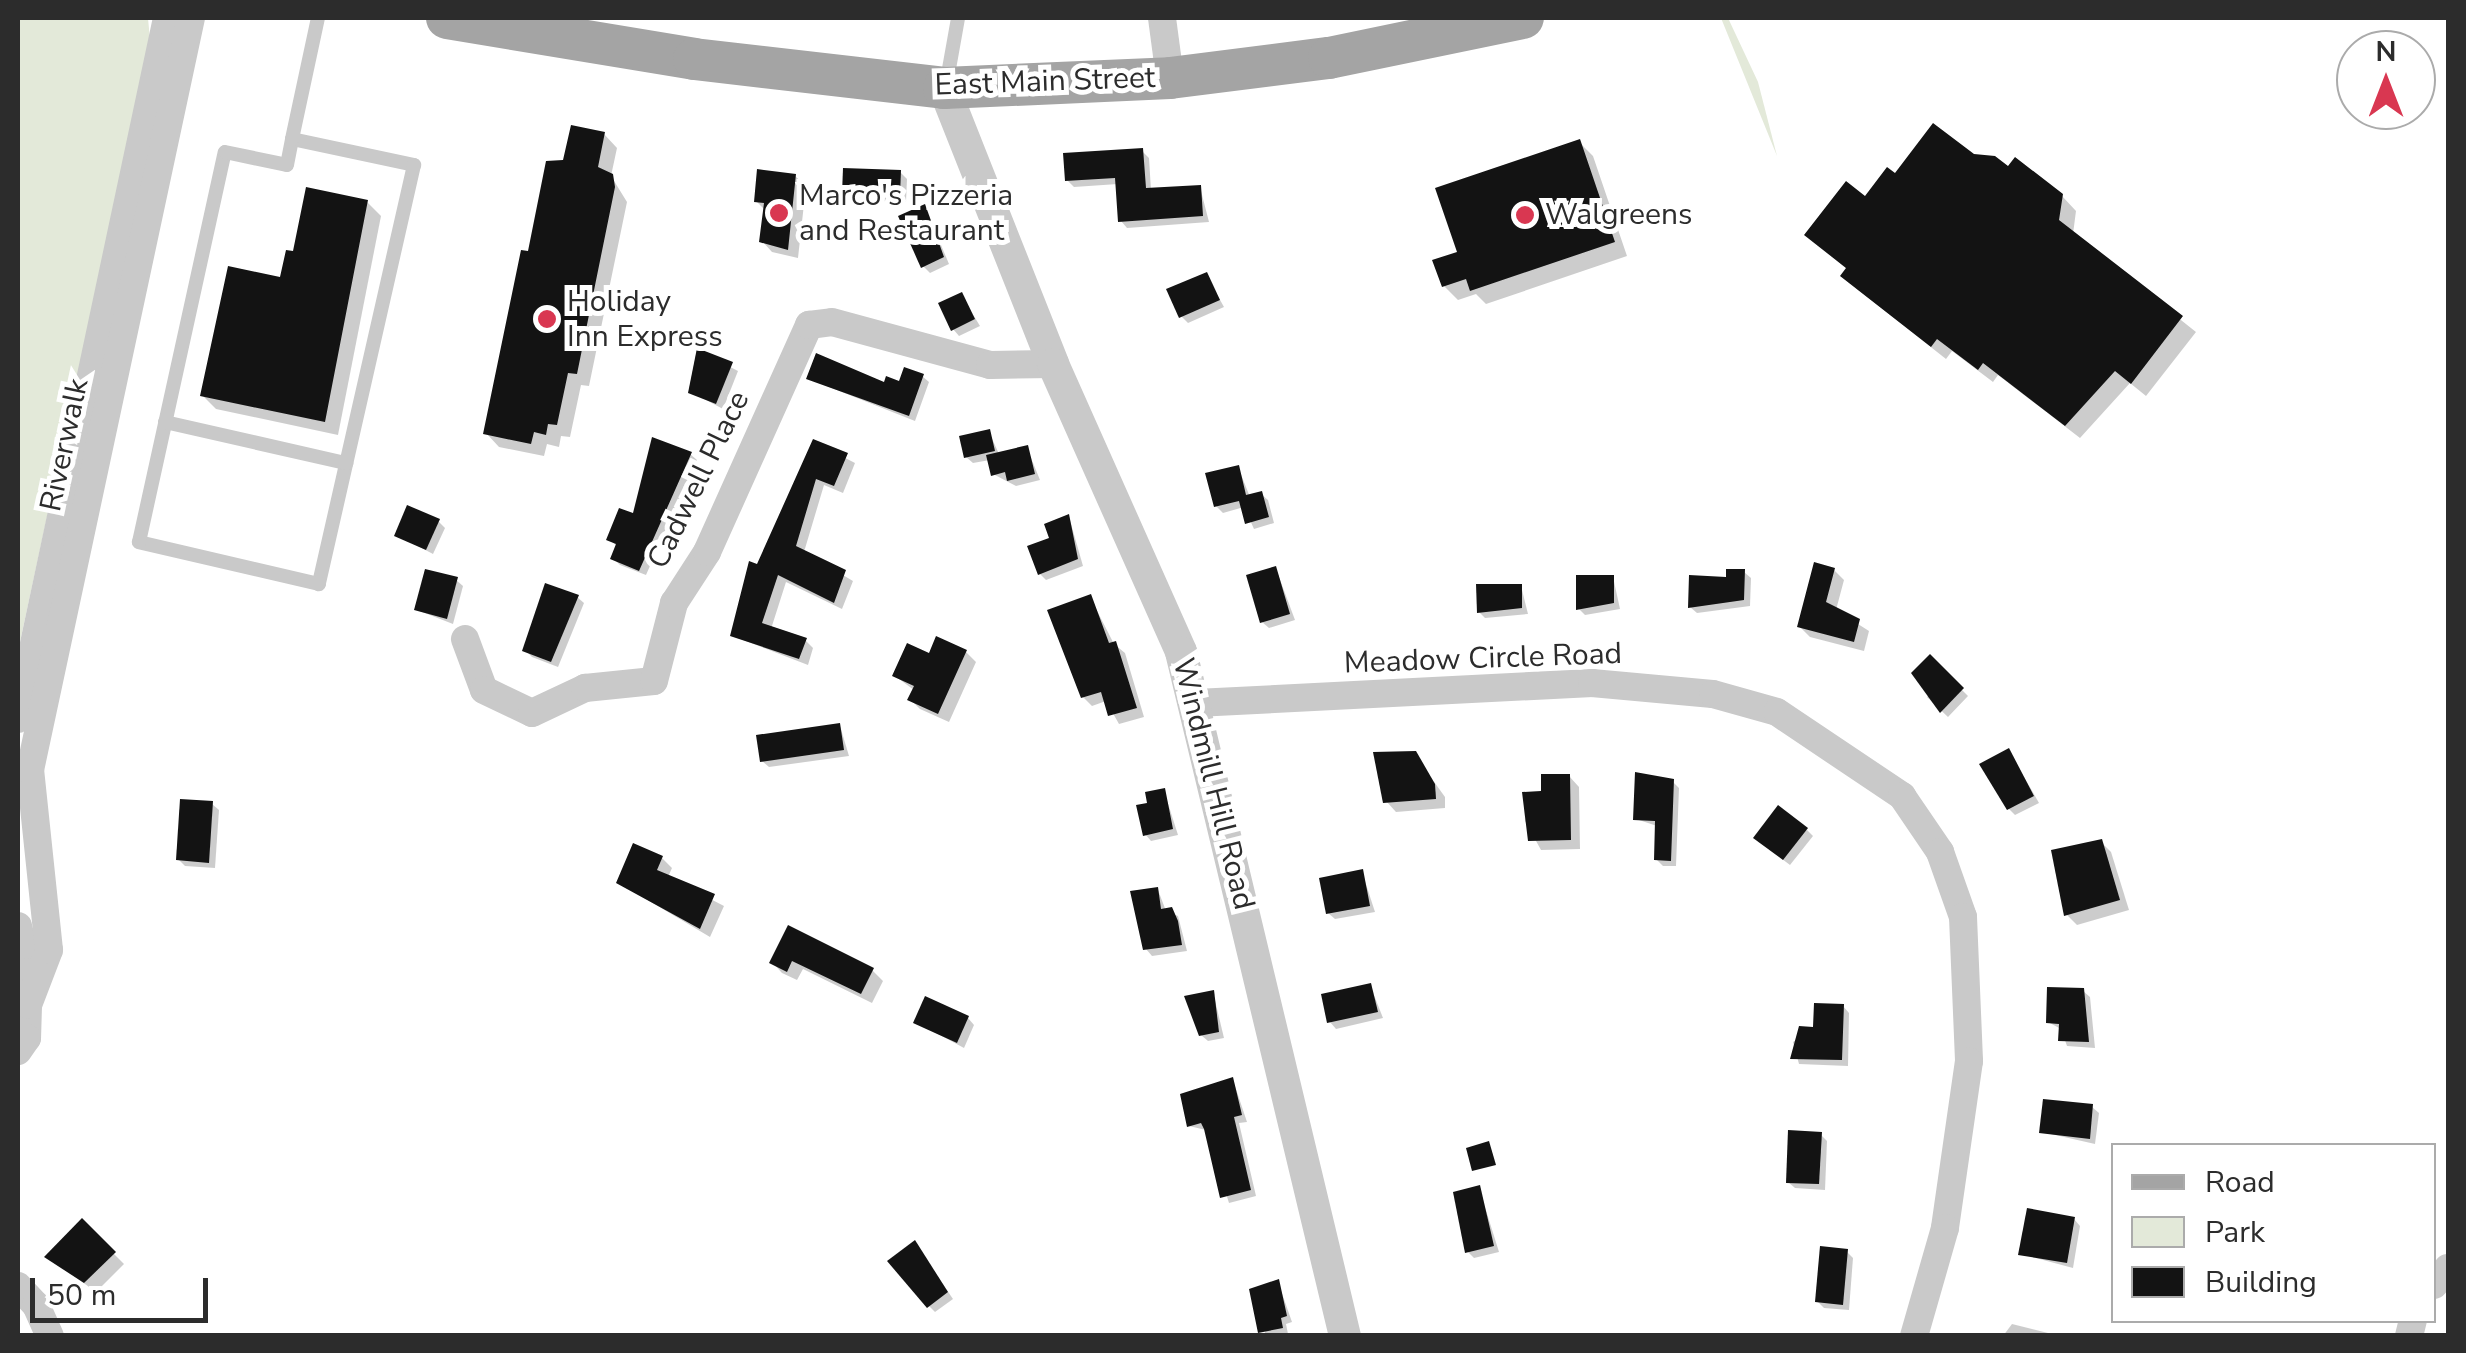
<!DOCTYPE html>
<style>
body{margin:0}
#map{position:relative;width:2466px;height:1353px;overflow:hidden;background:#fff;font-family:"Nunito Sans",sans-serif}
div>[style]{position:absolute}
.green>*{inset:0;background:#e3e9d9}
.shadow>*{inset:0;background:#0003}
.building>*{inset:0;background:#131313}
.service>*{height:14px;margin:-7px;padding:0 7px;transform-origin:7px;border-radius:7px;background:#c9c9c9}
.minor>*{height:28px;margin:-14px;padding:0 14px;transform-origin:14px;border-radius:14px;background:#c9c9c9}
.tertiary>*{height:32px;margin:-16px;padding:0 16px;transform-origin:16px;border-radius:16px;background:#c9c9c9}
.primary>*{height:42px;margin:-21px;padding:0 21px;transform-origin:21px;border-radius:21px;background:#a4a4a4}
.dots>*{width:28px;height:28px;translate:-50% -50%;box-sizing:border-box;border:5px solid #fff;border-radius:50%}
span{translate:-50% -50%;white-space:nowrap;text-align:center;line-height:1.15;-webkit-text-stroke:10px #fff;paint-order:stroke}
.street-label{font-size:30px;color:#2c2c2c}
.poi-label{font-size:30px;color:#2c2c2c}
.left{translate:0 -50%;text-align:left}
.frame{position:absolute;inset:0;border:20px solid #2c2c2c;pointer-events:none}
.legend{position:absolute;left:2111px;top:1143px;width:325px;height:180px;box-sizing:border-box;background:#fff;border:2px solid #ababab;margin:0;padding:12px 18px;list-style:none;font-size:30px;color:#2c2c2c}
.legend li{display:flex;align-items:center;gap:20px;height:50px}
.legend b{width:50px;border:2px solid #ababab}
.north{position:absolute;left:2336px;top:30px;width:100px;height:100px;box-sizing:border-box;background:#fff;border:2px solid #ababab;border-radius:50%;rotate:0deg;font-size:28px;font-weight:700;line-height:40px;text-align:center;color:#2c2c2c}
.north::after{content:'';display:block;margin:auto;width:35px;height:45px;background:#d93751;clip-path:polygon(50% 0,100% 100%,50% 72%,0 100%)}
.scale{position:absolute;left:30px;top:1278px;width:178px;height:45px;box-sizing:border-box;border:5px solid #2c2c2c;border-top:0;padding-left:12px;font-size:30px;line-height:35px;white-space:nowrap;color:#2c2c2c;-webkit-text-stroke:8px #fff;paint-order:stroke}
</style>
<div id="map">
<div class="green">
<div style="clip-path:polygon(18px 18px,148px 18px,150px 40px,18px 651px)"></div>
<div style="clip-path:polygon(1721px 18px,1728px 18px,1758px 82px,1777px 156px)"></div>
</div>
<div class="shadow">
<div style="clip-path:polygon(604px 134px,617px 148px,611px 176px,627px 202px,589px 386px,581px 385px,570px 437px,561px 436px,559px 447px,547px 444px,544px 456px,499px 447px,486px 433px,530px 254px)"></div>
<div style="clip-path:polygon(1579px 142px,1593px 156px,1627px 256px,1486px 304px,1476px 294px,1458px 300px,1444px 286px,1460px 253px)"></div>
<div style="clip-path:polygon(1142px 151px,1149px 158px,1151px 190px,1200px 187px,1209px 222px,1127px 228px,1121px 221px,1118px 184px,1074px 187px,1067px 180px)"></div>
<div style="clip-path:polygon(1973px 157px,2062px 196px,2076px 211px,2073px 234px,2196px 332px,2146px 396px,2130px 383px,2080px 438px,1998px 375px,1993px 382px,1952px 351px,1946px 359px,1857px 289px,1843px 276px,1848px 270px,1807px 235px,1896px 176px)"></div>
<div style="clip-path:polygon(900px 172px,907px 179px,906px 202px,851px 200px,844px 194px)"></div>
<div style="clip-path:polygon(795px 176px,806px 186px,798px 258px,772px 252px,762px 241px,765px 210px,756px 201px)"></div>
<div style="clip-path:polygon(367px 202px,381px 216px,338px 435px,216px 409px,202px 395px,295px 254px)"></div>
<div style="clip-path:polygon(925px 207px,949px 264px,930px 273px,923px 266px)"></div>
<div style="clip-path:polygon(1206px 275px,1224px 307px,1188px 323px,1181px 316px)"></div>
<div style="clip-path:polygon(961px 295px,980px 326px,959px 336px,953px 329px)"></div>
<div style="clip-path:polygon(699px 351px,738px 371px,723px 409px,691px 392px)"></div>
<div style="clip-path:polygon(922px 376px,929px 382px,915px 421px,809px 379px,886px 385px)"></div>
<div style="clip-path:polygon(989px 432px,999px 454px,1027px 448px,1040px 480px,1016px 486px,993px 474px,990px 460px,973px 463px,966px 457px)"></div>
<div style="clip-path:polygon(814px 442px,855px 463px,843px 493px,824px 485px,804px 552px,853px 581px,842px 609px,786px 582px,771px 629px,805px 640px,813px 648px,808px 665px,733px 636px)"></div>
<div style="clip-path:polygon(690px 454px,697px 460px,646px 575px,620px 565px,613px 558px,618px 547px,609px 539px)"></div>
<div style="clip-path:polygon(1238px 467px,1250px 497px,1261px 494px,1268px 500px,1274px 523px,1254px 529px,1244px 507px,1223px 513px,1216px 506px)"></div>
<div style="clip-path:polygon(1069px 517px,1083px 566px,1046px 580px,1040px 574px)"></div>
<div style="clip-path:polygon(438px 521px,445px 528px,433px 554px,397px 535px)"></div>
<div style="clip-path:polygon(1276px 569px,1295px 620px,1269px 628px,1262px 622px)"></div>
<div style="clip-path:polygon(1834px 570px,1844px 580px,1836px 610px,1869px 631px,1864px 651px,1810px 637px,1800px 627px)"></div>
<div style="clip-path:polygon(1744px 572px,1751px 578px,1750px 606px,1697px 613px,1690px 607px)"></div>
<div style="clip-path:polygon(1613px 577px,1620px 609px,1585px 615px,1579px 609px)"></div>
<div style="clip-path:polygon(456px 580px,463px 586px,453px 624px,417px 610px)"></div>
<div style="clip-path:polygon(1521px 586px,1528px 614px,1485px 618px,1479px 612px)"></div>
<div style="clip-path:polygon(577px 597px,584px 603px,558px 667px,532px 657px,525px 650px)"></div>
<div style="clip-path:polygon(1090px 597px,1114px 644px,1125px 653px,1144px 717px,1119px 724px,1106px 701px,1092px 706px,1083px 697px)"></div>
<div style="clip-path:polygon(966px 652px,976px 662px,949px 722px,920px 709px,910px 699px,914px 690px,895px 676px,930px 656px)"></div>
<div style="clip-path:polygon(1930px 658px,1968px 696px,1948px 717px,1927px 697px,1933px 691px)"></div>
<div style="clip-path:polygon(840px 726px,849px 756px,769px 767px,762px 761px)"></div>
<div style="clip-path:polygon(2009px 751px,2039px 803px,2015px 815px,2009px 809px)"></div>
<div style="clip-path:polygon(1414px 754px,1445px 797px,1445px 808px,1396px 812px,1386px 801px)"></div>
<div style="clip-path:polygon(1569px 776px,1579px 787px,1580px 849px,1541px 850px,1525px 821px,1524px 794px,1543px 794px)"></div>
<div style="clip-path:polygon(1673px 782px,1679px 788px,1676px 866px,1663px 866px,1656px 859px,1657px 826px,1636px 819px)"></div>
<div style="clip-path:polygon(1164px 791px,1178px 835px,1151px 841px,1145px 834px,1150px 805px)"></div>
<div style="clip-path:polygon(212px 804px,219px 810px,215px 868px,185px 866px,178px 859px)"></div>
<div style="clip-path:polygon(1807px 830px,1813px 836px,1790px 865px,1762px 844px)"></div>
<div style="clip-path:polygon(2101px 842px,2111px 852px,2129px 910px,2077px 925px,2067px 915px)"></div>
<div style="clip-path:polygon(662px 858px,672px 868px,668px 877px,724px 906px,710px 937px,619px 883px)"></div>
<div style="clip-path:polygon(1362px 872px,1375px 912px,1335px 919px,1328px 913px)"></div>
<div style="clip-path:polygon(1158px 890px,1166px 911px,1178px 916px,1187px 951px,1152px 956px,1146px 949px)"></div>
<div style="clip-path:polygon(789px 929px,872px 970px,883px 981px,872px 1003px,803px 969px,797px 980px,782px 973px,772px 962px)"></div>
<div style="clip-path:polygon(1370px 985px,1383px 1018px,1336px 1029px,1330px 1022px)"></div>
<div style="clip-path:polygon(2083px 991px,2090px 997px,2095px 1048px,2067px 1046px,2061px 1029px,2048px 1022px)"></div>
<div style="clip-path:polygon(1213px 992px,1224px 1038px,1208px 1041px,1201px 1035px)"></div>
<div style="clip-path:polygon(1843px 1006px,1849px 1013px,1848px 1066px,1799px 1064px,1793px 1042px)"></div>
<div style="clip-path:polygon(968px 1018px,974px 1025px,964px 1048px,916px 1022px)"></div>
<div style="clip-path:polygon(1233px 1080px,1247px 1122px,1239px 1123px,1256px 1196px,1229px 1203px,1206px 1130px,1189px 1126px)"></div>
<div style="clip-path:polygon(2092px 1107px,2099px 1113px,2095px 1144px,2042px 1132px)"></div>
<div style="clip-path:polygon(1821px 1135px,1827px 1141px,1825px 1190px,1795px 1188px,1788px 1182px)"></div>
<div style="clip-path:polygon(1479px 1188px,1499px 1252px,1474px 1258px,1467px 1251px)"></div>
<div style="clip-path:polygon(2074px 1219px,2080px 1226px,2073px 1268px,2021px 1254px)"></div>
<div style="clip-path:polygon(82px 1222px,124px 1264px,96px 1292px,48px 1257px)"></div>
<div style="clip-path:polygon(915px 1243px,953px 1299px,935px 1312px,929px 1306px)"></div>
<div style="clip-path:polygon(1847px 1252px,1853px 1258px,1849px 1310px,1824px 1308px,1817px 1301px)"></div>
<div style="clip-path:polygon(1278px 1282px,1292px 1322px,1286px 1324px,1288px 1334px,1264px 1336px)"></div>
<div style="clip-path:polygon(2012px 1324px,2052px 1334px,2054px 1336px,2003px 1336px)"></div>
</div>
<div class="building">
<div style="clip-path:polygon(1933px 123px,1974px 154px,1995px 156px,2008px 166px,2015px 157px,2063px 194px,2059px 220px,2183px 316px,2131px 384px,2115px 371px,2065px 426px,1983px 363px,1978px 370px,1937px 339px,1931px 347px,1840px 276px,1846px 268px,1804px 235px,1846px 181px,1865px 196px,1887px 167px,1895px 173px)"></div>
<div style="clip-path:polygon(571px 125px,605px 132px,598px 167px,613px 174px,615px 187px,577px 374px,568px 373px,557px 425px,548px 424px,546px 435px,534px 432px,531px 444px,483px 434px,521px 250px,528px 251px,546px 161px,563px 160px)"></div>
<div style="clip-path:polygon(1580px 139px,1615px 242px,1470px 291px,1466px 279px,1442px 287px,1432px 260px,1457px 252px,1435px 188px)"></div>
<div style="clip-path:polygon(1143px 148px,1146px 188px,1201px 185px,1203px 216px,1118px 222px,1115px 178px,1065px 181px,1063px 153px)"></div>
<div style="clip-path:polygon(843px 168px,901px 170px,900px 196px,842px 194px)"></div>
<div style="clip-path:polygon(757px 169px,796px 174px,788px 250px,759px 242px,764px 203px,754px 202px)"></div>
<div style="clip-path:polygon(306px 187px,368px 200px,325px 422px,200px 396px,228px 266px,280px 277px,286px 250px,293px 251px)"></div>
<div style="clip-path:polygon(925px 204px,944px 257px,921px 268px,898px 216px)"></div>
<div style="clip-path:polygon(1207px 272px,1220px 300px,1179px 318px,1166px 289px)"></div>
<div style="clip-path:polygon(962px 292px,975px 319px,951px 331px,938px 303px)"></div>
<div style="clip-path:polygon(697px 348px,733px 362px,716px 404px,688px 393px)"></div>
<div style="clip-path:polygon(816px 353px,884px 382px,886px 376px,899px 381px,904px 367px,924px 374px,909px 416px,806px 379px)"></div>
<div style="clip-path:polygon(990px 429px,995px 451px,964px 458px,959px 436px)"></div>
<div style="clip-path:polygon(652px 437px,692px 452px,639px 571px,610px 559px,616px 544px,606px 540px,619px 508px,633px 513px)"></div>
<div style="clip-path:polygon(813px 439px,848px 453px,834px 486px,816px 479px,796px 546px,846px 570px,834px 603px,778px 575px,762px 623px,807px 638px,799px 659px,730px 636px,749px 561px,757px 564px)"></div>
<div style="clip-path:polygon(1028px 445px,1035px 474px,1007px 481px,1005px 472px,991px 476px,986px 455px)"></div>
<div style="clip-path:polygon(1239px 465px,1246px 495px,1262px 491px,1269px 517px,1245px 524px,1239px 501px,1214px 507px,1205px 473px)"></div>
<div style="clip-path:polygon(407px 505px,440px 519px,426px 550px,394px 536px)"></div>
<div style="clip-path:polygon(1069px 514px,1078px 559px,1038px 575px,1027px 546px,1049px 538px,1044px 524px)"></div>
<div style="clip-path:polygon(1814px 562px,1835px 568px,1826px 602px,1860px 619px,1854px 642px,1797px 627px)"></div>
<div style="clip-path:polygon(1276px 566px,1290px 614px,1260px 623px,1246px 575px)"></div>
<div style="clip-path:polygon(425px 569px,458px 577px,447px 619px,414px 610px)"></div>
<div style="clip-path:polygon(1726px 569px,1745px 569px,1744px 600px,1688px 608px,1689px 575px,1726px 577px)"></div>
<div style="clip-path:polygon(1576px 575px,1614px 575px,1614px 603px,1576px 610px)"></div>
<div style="clip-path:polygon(545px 583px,579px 595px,551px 662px,522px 651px)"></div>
<div style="clip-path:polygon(1476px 584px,1522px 584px,1522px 608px,1477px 613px)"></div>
<div style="clip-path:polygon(1091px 594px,1109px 643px,1116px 641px,1137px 708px,1108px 716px,1101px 692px,1081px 698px,1047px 610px)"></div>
<div style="clip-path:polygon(936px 636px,967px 650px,938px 714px,907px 700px,914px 686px,892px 676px,907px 643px,929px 653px)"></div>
<div style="clip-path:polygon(1930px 654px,1964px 688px,1940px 713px,1911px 673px)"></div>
<div style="clip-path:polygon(840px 723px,844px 750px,760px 762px,756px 735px)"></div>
<div style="clip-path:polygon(2009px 748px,2034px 796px,2007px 810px,1979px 764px)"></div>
<div style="clip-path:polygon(1416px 751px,1435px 784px,1436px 799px,1383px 803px,1373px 752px)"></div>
<div style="clip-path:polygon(1635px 772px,1674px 779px,1671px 861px,1654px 860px,1655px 821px,1633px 820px)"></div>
<div style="clip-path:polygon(1541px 774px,1570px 774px,1571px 840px,1528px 841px,1522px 792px,1541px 791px)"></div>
<div style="clip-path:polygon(1165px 788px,1173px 829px,1143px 836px,1136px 805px,1147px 803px,1145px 792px)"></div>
<div style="clip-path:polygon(180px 799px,213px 801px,209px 863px,176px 860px)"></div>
<div style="clip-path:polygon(1778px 805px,1808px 828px,1783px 860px,1753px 838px)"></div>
<div style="clip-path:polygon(2102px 839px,2120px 900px,2064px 916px,2051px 850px)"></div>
<div style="clip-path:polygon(633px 843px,663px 856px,657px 870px,715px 894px,700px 929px,616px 883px)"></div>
<div style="clip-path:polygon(1363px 869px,1370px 906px,1326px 914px,1319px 878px)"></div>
<div style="clip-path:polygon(1158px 887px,1161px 909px,1172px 907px,1178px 921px,1182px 945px,1143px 950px,1130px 891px)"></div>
<div style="clip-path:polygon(788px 925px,874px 968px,861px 994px,792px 961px,787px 972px,769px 963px)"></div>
<div style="clip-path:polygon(1371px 983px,1378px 1012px,1327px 1023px,1321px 994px)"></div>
<div style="clip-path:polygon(2047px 987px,2084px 988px,2089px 1042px,2058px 1041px,2059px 1024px,2046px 1023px)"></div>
<div style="clip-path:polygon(1214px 990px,1219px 1032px,1199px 1036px,1184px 996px)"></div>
<div style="clip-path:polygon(925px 996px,969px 1016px,957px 1043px,913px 1023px)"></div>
<div style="clip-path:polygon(1814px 1003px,1844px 1004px,1842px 1060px,1790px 1059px,1799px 1026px,1813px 1027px)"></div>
<div style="clip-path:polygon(1233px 1077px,1242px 1115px,1234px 1117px,1251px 1190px,1220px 1198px,1204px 1129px,1201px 1123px,1187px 1127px,1180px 1094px)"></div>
<div style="clip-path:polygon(2043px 1099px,2093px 1104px,2090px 1139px,2039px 1133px)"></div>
<div style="clip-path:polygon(1788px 1130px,1822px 1132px,1819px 1184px,1786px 1183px)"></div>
<div style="clip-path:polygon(1489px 1141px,1496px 1165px,1472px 1171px,1466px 1148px)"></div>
<div style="clip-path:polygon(1480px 1185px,1494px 1246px,1465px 1253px,1453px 1192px)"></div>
<div style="clip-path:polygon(2027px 1208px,2075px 1217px,2067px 1263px,2018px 1255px)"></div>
<div style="clip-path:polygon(82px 1218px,116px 1252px,84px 1283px,44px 1257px)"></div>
<div style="clip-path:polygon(915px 1240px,948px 1292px,927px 1308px,887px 1261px)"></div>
<div style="clip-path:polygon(1820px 1246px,1848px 1249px,1843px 1305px,1815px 1302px)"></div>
<div style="clip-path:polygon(1279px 1279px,1287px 1316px,1281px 1318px,1283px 1328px,1258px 1333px,1249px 1289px)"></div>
</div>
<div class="service">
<div style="left:947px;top:80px;width:63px;rotate:-79.9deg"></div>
<div style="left:292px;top:139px;width:125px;rotate:12deg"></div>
<div style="left:414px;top:165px;width:430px;rotate:102.8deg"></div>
<div style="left:319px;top:584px;width:185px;rotate:-166.9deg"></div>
<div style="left:139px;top:542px;width:399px;rotate:-77.6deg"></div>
<div style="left:225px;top:152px;width:63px;rotate:11.8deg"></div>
<div style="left:287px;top:165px;width:26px;rotate:-79deg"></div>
<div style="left:292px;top:139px;width:124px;rotate:-77.9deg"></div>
<div style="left:165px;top:422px;width:186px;rotate:12.8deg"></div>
</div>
<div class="minor">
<div style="left:1162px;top:18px;width:61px;rotate:82.4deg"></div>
<div style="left:465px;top:639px;width:54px;rotate:69.6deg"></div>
<div style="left:484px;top:690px;width:53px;rotate:25.6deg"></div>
<div style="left:532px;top:713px;width:59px;rotate:-25.3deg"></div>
<div style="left:585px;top:688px;width:69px;rotate:-5.8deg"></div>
<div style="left:654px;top:681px;width:81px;rotate:-75.6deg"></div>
<div style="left:674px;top:603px;width:61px;rotate:-57.1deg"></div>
<div style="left:707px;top:552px;width:249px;rotate:-65.8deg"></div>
<div style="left:809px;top:325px;width:23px;rotate:-7deg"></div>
<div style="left:832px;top:322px;width:164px;rotate:15.2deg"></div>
<div style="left:990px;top:365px;width:63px;rotate:-0.9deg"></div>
<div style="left:1196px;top:703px;width:397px;rotate:-2.9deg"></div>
<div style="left:1592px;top:683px;width:121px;rotate:5.2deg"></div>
<div style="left:1713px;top:694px;width:66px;rotate:15.7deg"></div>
<div style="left:1777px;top:712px;width:151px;rotate:33.9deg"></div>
<div style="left:1902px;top:796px;width:68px;rotate:55.8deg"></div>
<div style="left:1940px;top:852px;width:69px;rotate:70.5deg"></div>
<div style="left:1963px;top:917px;width:144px;rotate:87.6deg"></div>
<div style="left:1969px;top:1061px;width:169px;rotate:98.2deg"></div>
<div style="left:1945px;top:1228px;width:112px;rotate:106deg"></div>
<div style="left:18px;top:719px;width:717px;rotate:-78deg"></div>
<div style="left:18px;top:926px;width:47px;rotate:76.6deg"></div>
<div style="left:29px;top:972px;width:66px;rotate:91.7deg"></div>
<div style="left:27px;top:1038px;width:16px;rotate:125deg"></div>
<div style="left:28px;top:1005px;width:59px;rotate:-69.1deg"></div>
<div style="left:49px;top:950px;width:181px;rotate:-96deg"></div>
<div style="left:30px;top:770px;width:769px;rotate:-77.92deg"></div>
<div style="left:2434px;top:1285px;width:22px;rotate:-51deg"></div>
<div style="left:18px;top:1286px;width:26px;rotate:47deg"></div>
<div style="left:36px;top:1305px;width:34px;rotate:66deg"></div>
<div style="left:2409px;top:1336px;width:16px;rotate:-76deg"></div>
</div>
<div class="tertiary">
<div style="left:944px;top:88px;width:297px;rotate:68.4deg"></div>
<div style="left:1053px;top:364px;width:315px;rotate:66deg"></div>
<div style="left:1181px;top:652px;width:703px;rotate:76.52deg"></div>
</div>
<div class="primary">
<div style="left:447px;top:18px;width:250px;rotate:9.4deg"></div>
<div style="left:694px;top:59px;width:252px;rotate:6.6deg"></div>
<div style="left:944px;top:88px;width:226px;rotate:-2.5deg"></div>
<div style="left:1170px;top:78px;width:160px;rotate:-7.2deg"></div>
<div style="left:1329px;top:58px;width:198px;rotate:-11.7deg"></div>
</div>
<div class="dots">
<div style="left:779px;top:213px;background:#d93751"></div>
<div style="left:1525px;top:215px;background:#d93751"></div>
<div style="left:547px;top:319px;background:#d93751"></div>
</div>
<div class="street-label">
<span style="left:1045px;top:82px;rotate:-2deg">East Main Street</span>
<span style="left:65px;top:445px;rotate:-78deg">Riverwalk</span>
<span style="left:699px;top:480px;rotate:-64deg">Cadwell Place</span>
<span style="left:1483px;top:659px;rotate:-2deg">Meadow Circle Road</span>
<span style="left:1213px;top:784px;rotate:76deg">Windmill Hill Road</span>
</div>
<div class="poi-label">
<span class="left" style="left:799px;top:213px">Marco's Pizzeria<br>and Restaurant</span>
<span class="left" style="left:1545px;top:215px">Walgreens</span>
<span class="left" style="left:567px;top:319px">Holiday<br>Inn Express</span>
</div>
<div class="frame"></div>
<ul class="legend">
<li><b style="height:12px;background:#a4a4a4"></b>Road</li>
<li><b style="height:28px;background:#e3e9d9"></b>Park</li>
<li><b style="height:28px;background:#131313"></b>Building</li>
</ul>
<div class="north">N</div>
<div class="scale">50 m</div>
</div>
